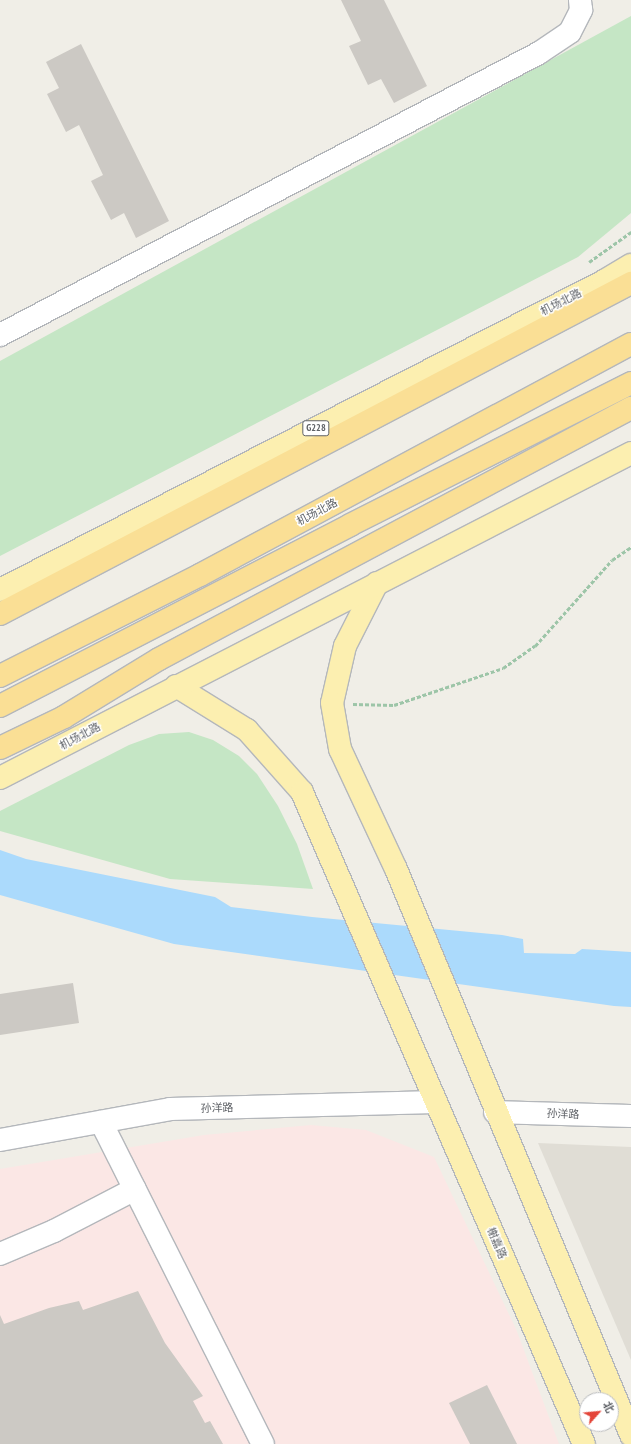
<!DOCTYPE html>
<meta charset="utf-8">
<style>
body{margin:0}
#map{position:relative;width:631px;height:1444px;overflow:hidden;background:#f0eee7;font-family:"PT Sans Narrow","Noto Sans SC",sans-serif}
div>[style]{position:absolute}
.education>*{inset:0;background:#e0ddd5}
.medical>*{inset:0;background:#fbe7e5}
.green>*{inset:0;background:#c5e6c5}
.water>*{inset:0;background:#abdafc}
.building>*{inset:0;background:#ccc9c4}
.path>*{height:2.5px;margin-top:-1.25px;transform-origin:0;background:repeating-linear-gradient(90deg,#9dc5a8 0 4px,transparent 0 6px)}
.roads{filter:drop-shadow(1px 0 #b4b7bb) drop-shadow(-1px 0 #b4b7bb) drop-shadow(0 1px #b4b7bb) drop-shadow(0 -1px #b4b7bb)}
.minor>*{height:22px;margin:-11px;padding:0 11px;transform-origin:11px;border-radius:11px;background:#fff}
.major>*{height:22px;margin:-11px;padding:0 11px;transform-origin:11px;border-radius:11px;background:#fcefb0}
.highway>*{height:22px;margin:-11px;padding:0 11px;transform-origin:11px;border-radius:11px;background:#fadf95}
span{translate:-50% -50%;white-space:nowrap;text-align:center;line-height:1.15;-webkit-text-stroke:3px #fff;paint-order:stroke}
.shield-label span{padding:1px 3px;background:#fff;border:1px solid;border-radius:3px;-webkit-text-stroke-width:0}
.shield-label{font-size:10px;color:#5f6267;font-weight:700}
.street-label{font-size:11px;color:#5f6267}
.north{position:absolute;left:579px;top:1392px;width:40px;height:40px;box-sizing:border-box;background:#fff;border:1px solid #bfc0c2;border-radius:50%;rotate:63deg;font-size:11px;font-weight:700;line-height:16px;text-align:center;color:#5f6267}
.north::after{content:'';display:block;margin:auto;width:14px;height:18px;background:#e44539;clip-path:polygon(50% 0,100% 100%,50% 72%,0 100%)}
</style>
<div id="map">
<div class="education">
<div style="clip-path:polygon(538px 1143px,631px 1147px,631px 1360px)"></div>
</div>
<div class="medical">
<div style="clip-path:polygon(311px 1125px,366px 1130px,434px 1157px,516px 1329px,559px 1444px,0 1444px,0 1169px,204px 1135px)"></div>
</div>
<div class="green">
<div style="clip-path:polygon(631px 16px,631px 213px,578px 257px,0 556px,0 361px)"></div>
<div style="clip-path:polygon(189px 732px,213px 740px,239px 756px,257px 774px,278px 806px,297px 844px,313px 889px,170px 879px,0 831px,0 811px,129px 745px,159px 734px)"></div>
</div>
<div class="water">
<div style="clip-path:polygon(0 850px,26px 859px,215px 897px,231px 907px,312px 917px,502px 935px,523px 939px,524px 953px,575px 954px,582px 949px,631px 952px,631px 1007px,614px 1006px,174px 944px,0 895px)"></div>
</div>
<div class="building">
<div style="clip-path:polygon(341px 0,384px 0,427px 86px,394px 103px,381px 79px,368px 85px,349px 46px,361px 41px)"></div>
<div style="clip-path:polygon(81px 44px,169px 221px,136px 238px,124px 213px,111px 220px,91px 181px,103px 175px,79px 125px,66px 132px,47px 94px,59px 88px,46px 62px)"></div>
<div style="clip-path:polygon(73px 983px,79px 1023px,0 1035px,0 994px)"></div>
<div style="clip-path:polygon(138px 1291px,165px 1343px,203px 1396px,193px 1401px,205px 1423px,210px 1421px,223px 1444px,0 1444px,0 1315px,4px 1324px,49px 1308px,79px 1301px,83px 1310px)"></div>
<div style="clip-path:polygon(487px 1385px,517px 1444px,470px 1444px,449px 1403px)"></div>
</div>
<div class="path">
<div style="left:589px;top:262px;width:52px;rotate:-35.5deg"></div>
<div style="left:353px;top:704px;width:41px;rotate:1.4deg"></div>
<div style="left:394px;top:705px;width:115px;rotate:-18.7deg"></div>
<div style="left:503px;top:668px;width:39px;rotate:-35deg"></div>
<div style="left:535px;top:646px;width:115px;rotate:-48.2deg"></div>
<div style="left:612px;top:560px;width:23px;rotate:-34deg"></div>
</div>
<div class="roads">
<div class="minor">
<div style="left:0;top:335px;width:608px;rotate:-27.62deg"></div>
<div style="left:539px;top:53px;width:37px;rotate:-34deg"></div>
<div style="left:570px;top:32px;width:25px;rotate:-63deg"></div>
<div style="left:581px;top:10px;width:10px;rotate:-96deg"></div>
<div style="left:495px;top:1112px;width:136px;rotate:1.7deg"></div>
<div style="left:101px;top:1122px;width:360px;rotate:63.3deg"></div>
<div style="left:0;top:1140px;width:173px;rotate:-10.3deg"></div>
<div style="left:170px;top:1109px;width:266px;rotate:-1.5deg"></div>
<div style="left:0;top:1254px;width:59px;rotate:-23.1deg"></div>
<div style="left:54px;top:1231px;width:91px;rotate:-27.4deg"></div>
</div>
<div class="major">
<div style="left:377px;top:583px;width:71px;rotate:116.9deg"></div>
<div style="left:345px;top:646px;width:58px;rotate:102.8deg"></div>
<div style="left:332px;top:703px;width:47px;rotate:80.1deg"></div>
<div style="left:340px;top:749px;width:132px;rotate:65deg"></div>
<div style="left:396px;top:869px;width:613px;rotate:67.45deg"></div>
<div style="left:0;top:590px;width:678px;rotate:-27.09deg"></div>
<div style="left:604px;top:281px;width:31px;rotate:-31deg"></div>
<div style="left:176px;top:686px;width:84px;rotate:31.8deg"></div>
<div style="left:247px;top:730px;width:83px;rotate:48.4deg"></div>
<div style="left:302px;top:792px;width:710px;rotate:66.61deg"></div>
<div style="left:0;top:778px;width:710px;rotate:-27.25deg"></div>
</div>
<div class="highway">
<div style="left:0;top:614px;width:713px;rotate:-27.68deg"></div>
<div style="left:0;top:676px;width:224px;rotate:-26.8deg"></div>
<div style="left:200px;top:575px;width:489px;rotate:-28.2deg"></div>
<div style="left:0;top:706px;width:394px;rotate:-27.3deg"></div>
<div style="left:350px;top:525px;width:315px;rotate:-26.8deg"></div>
<div style="left:0;top:748px;width:71px;rotate:-25.8deg"></div>
<div style="left:64px;top:717px;width:111px;rotate:-31.4deg"></div>
<div style="left:159px;top:659px;width:535px;rotate:-28deg"></div>
</div>
</div>
<div class="shield-label">
<span style="left:316px;top:428px">G228</span>
</div>
<div class="street-label">
<span style="left:561px;top:302px;rotate:-27deg">机场北路</span>
<span style="left:317px;top:512px;rotate:-28deg">机场北路</span>
<span style="left:80px;top:736px;rotate:-28deg">机场北路</span>
<span style="left:217px;top:1108px;rotate:-2deg">孙洋路</span>
<span style="left:563px;top:1114px;rotate:2deg">孙洋路</span>
<span style="left:497px;top:1243px;rotate:67deg">榭嘉路</span>
</div>
<div class="north">北</div>
</div>
